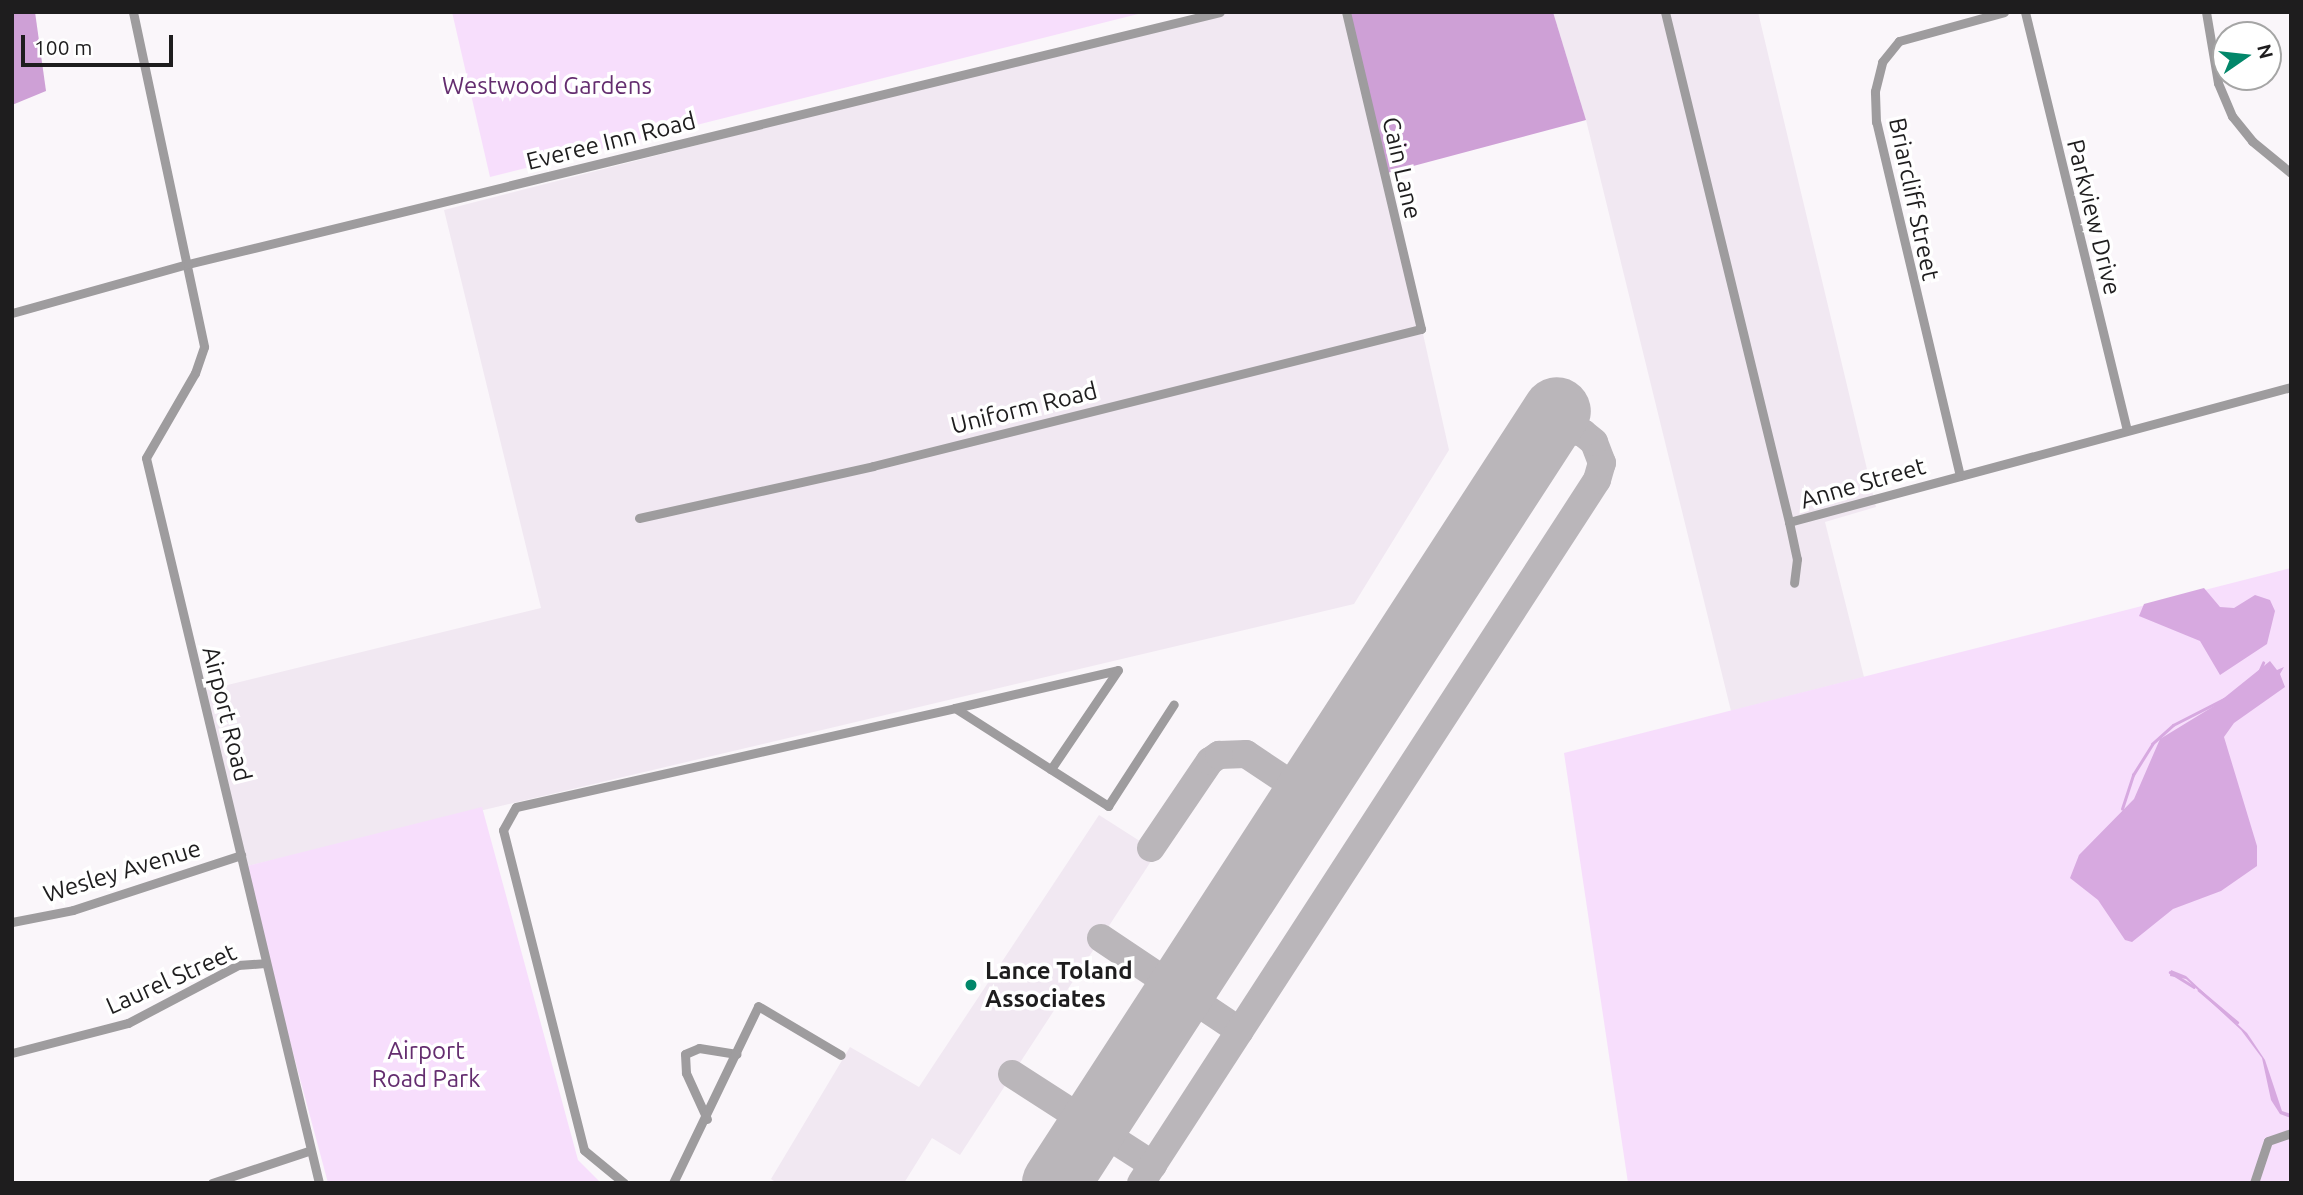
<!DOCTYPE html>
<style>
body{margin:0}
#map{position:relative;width:2303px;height:1195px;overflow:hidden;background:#faf6fa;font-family:Ubuntu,sans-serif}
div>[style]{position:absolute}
.built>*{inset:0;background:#f1e8f2}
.green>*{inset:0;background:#f7defc}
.forest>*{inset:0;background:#cea0d6}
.water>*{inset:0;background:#d7a9e0}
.stream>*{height:2.5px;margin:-1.25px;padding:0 1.25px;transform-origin:1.25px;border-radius:1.25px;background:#d7a9e0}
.taxiway>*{height:28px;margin:-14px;padding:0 14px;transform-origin:14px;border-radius:14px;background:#bab6ba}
.runway>*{height:68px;margin:-34px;padding:0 34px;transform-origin:34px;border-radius:34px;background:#bab6ba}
.minor>*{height:9px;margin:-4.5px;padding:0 4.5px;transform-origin:4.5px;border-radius:4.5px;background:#9e9c9e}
.dots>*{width:19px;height:19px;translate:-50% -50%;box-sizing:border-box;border:4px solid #fff;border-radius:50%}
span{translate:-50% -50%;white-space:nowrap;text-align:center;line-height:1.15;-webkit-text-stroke:7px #fff;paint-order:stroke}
.park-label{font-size:24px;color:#642d6f}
.street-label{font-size:24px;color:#1e1d1e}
.poi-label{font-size:24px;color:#1e1d1e;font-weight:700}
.left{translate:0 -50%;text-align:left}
.frame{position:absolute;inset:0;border:14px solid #1e1d1e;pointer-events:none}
.north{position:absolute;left:2212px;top:21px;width:70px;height:70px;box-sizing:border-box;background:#fff;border:2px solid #a5a5a5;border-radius:50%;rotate:76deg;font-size:19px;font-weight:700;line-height:28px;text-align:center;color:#1e1d1e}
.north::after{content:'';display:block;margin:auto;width:24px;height:32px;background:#02876a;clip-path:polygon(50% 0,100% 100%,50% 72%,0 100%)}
.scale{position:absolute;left:21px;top:35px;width:152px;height:32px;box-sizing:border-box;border:4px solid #1e1d1e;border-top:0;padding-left:9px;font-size:21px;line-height:24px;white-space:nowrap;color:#1e1d1e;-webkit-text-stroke:5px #fff;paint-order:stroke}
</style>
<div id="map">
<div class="built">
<div style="clip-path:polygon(1216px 12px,1349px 12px,1387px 173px,1449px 450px,1354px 604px,243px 867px,199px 692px,541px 608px,444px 210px)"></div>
<div style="clip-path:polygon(1553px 12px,1758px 12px,1876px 507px,1825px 522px,1864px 677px,1731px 711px,1586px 120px)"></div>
<div style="clip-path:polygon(1099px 815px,1157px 852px,960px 1155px,932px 1138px,904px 1183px,777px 1183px,771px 1179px,850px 1047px,919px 1087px)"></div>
</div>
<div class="green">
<div style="clip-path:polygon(452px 12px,1146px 12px,490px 177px)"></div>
<div style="clip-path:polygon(2291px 568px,2291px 1183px,1628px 1183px,1564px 753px)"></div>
<div style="clip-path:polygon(482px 807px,578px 1160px,601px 1183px,328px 1183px,243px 867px)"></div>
</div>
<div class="forest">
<div style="clip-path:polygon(12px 12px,35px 12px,46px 91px,12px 105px)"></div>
<div style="clip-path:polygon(1349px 12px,1553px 12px,1586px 120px,1387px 173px)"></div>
</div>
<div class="water">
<div style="clip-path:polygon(2204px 588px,2220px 607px,2234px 608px,2255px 595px,2270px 600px,2275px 611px,2267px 644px,2220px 675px,2200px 641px,2139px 616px,2144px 604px)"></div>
<div style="clip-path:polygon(2270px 661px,2277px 670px,2284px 667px,2280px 674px,2285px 687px,2234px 723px,2224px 737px,2257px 846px,2257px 866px,2221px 891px,2173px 909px,2132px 942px,2125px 940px,2098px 900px,2070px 878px,2079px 855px,2134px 799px,2160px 739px,2214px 706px)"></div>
<div style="clip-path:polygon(2171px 970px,2186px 976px,2247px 1033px,2265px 1060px,2282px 1111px,2291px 1114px,2291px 1118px,2280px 1114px,2271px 1100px,2262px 1058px,2241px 1030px,2186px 979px,2170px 976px)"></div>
</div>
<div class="stream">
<div style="left:2259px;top:672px;width:10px;rotate:-66deg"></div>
<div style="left:2122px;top:809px;width:36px;rotate:-72deg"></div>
<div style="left:2133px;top:775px;width:36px;rotate:-58deg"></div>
<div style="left:2152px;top:744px;width:28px;rotate:-42deg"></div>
<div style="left:2173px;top:725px;width:57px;rotate:-27deg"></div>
<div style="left:2170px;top:972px;width:28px;rotate:32deg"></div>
<div style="left:2199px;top:990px;width:50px;rotate:40.1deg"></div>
</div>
<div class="taxiway">
<div style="left:1151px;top:848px;width:105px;rotate:-55.9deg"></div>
<div style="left:1210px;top:761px;width:11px;rotate:-34deg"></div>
<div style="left:1219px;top:755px;width:27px;rotate:-2deg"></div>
<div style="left:1246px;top:754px;width:72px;rotate:33.7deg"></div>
<div style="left:1101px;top:938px;width:167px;rotate:33.8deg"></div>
<div style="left:1012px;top:1074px;width:168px;rotate:32.8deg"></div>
<div style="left:1141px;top:1183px;width:838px;rotate:-57.03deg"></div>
<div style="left:1597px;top:480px;width:18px;rotate:-74deg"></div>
<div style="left:1602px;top:463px;width:22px;rotate:-111deg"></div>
<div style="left:1594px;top:442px;width:14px;rotate:-141deg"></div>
<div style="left:1583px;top:433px;width:36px;rotate:-167deg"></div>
</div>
<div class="runway">
<div style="left:1056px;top:1183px;width:920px;rotate:-57.02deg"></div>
</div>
<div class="minor">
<div style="left:133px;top:12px;width:342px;rotate:78deg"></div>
<div style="left:204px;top:347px;width:28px;rotate:109deg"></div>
<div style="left:195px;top:373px;width:98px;rotate:120deg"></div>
<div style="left:146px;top:458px;width:745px;rotate:76.58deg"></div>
<div style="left:1665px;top:12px;width:525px;rotate:76.33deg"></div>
<div style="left:1789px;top:522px;width:38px;rotate:78deg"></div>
<div style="left:1797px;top:559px;width:24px;rotate:97deg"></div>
<div style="left:2025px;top:12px;width:430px;rotate:76.3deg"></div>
<div style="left:2206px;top:12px;width:72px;rotate:80.4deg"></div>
<div style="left:2218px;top:83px;width:36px;rotate:67deg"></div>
<div style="left:2232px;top:116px;width:32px;rotate:51deg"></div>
<div style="left:2252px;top:141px;width:50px;rotate:39.4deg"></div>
<div style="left:12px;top:313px;width:183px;rotate:-15.6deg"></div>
<div style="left:188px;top:264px;width:1062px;rotate:-13.72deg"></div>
<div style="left:1960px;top:476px;width:364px;rotate:-103.3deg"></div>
<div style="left:1876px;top:122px;width:31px;rotate:-92deg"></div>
<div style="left:1875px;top:91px;width:30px;rotate:-76deg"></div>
<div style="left:1882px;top:62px;width:27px;rotate:-51deg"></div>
<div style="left:1899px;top:41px;width:109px;rotate:-15.4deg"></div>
<div style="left:639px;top:518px;width:240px;rotate:-12.5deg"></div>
<div style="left:873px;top:466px;width:565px;rotate:-14.04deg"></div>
<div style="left:1421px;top:329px;width:326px;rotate:-103.3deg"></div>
<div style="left:1789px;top:522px;width:520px;rotate:-15.05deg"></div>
<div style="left:955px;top:708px;width:167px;rotate:-13.1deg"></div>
<div style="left:1118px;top:670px;width:120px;rotate:124.1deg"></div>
<div style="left:12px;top:922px;width:62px;rotate:-11.1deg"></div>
<div style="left:73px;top:910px;width:177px;rotate:-18.1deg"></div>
<div style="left:12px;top:1053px;width:120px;rotate:-14.5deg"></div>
<div style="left:128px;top:1023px;width:124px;rotate:-27.8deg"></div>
<div style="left:238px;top:965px;width:27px;rotate:-4deg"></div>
<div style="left:707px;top:1119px;width:51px;rotate:-114.5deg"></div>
<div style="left:686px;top:1073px;width:19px;rotate:-93deg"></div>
<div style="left:685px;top:1054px;width:15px;rotate:-23deg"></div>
<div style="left:699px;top:1048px;width:38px;rotate:9deg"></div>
<div style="left:212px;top:1183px;width:104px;rotate:-18.4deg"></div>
<div style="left:624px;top:1183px;width:52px;rotate:-140.5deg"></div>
<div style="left:584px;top:1150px;width:330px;rotate:-104.2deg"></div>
<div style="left:503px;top:830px;width:26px;rotate:-61deg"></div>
<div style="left:516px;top:807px;width:450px;rotate:-12.7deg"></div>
<div style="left:955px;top:708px;width:182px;rotate:32.6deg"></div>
<div style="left:1108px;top:806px;width:121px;rotate:-57.1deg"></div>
<div style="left:673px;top:1183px;width:196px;rotate:-64.3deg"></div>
<div style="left:758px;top:1006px;width:96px;rotate:30.6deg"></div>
<div style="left:2254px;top:1183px;width:44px;rotate:-71.6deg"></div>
<div style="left:2268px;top:1141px;width:24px;rotate:-19deg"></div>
</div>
<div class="dots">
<div style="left:971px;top:985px;background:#02876a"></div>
</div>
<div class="park-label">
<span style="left:547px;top:86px">Westwood Gardens</span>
<span style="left:426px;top:1065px">Airport<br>Road Park</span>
</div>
<div class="street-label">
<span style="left:611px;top:141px;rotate:-14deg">Everee Inn Road</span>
<span style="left:1402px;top:168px;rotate:77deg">Cain Lane</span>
<span style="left:1914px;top:199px;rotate:78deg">Briarcliff Street</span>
<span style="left:2094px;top:217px;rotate:76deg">Parkview Drive</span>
<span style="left:1024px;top:408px;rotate:-14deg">Uniform Road</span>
<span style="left:1863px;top:483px;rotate:-16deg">Anne Street</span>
<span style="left:227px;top:714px;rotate:76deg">Airport Road</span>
<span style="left:122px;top:871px;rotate:-17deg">Wesley Avenue</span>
<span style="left:171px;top:979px;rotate:-24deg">Laurel Street</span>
</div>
<div class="poi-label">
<span class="left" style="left:985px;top:985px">Lance Toland<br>Associates</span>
</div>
<div class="frame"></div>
<div class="north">N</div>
<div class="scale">100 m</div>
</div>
